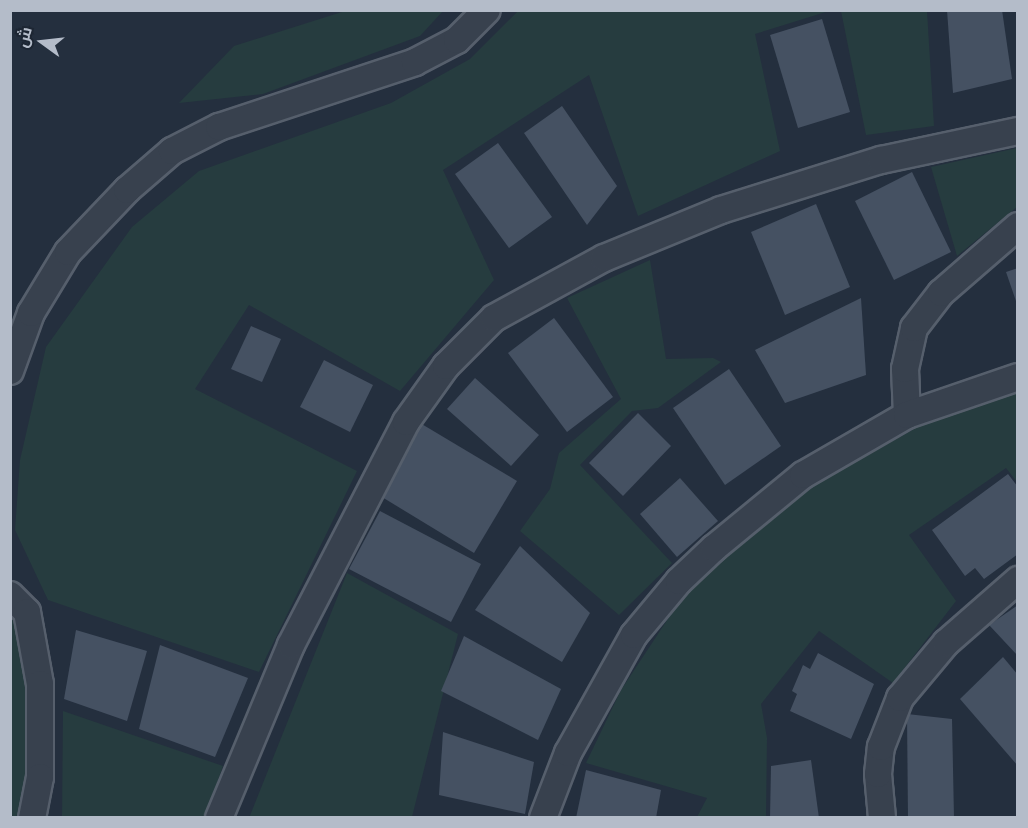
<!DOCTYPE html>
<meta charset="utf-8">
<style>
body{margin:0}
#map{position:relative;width:1028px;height:828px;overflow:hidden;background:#242f3e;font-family:"Roboto Condensed",Cairo,sans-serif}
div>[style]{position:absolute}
.green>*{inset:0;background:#263c3f}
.building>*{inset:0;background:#455162}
.path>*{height:4px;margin-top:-2px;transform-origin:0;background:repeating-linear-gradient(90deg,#44595c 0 4.5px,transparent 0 9px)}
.roads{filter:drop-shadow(2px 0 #565f6c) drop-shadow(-2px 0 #565f6c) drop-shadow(0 2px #565f6c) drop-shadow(0 -2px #565f6c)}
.minor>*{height:26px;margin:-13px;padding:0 13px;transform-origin:13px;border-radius:13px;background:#38414e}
span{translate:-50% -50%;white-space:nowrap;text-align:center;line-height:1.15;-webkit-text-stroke:4.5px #1d2633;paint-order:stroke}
.frame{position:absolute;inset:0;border:12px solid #b4bcc9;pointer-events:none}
.north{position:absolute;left:12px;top:12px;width:60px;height:60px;-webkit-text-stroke:4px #1d2633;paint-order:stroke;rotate:285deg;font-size:16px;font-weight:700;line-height:24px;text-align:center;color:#b4bcc9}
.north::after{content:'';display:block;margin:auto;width:21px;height:27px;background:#b4bcc9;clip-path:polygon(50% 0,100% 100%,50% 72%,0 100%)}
</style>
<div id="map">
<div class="green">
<div style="clip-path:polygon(345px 11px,443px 11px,420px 36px,263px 94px,179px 103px,234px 46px)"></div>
<div style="clip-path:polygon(518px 11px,829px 11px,755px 34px,780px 151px,638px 216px,589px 75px,443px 170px,494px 280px,400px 391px,249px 305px,195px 389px,357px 471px,259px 672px,48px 600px,15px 530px,20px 460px,46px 347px,132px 227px,199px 171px,391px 103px,470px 59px)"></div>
<div style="clip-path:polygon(841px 11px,927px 11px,934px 126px,866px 135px)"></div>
<div style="clip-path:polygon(1017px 148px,1017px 207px,957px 256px,931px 167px)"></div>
<div style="clip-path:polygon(650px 260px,666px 359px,713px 358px,721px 362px,658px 408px,632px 411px,580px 465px,672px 563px,619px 615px,520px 531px,550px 489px,559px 453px,621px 399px,567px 298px)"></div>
<div style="clip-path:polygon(1017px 386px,1017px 482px,1006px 468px,909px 535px,956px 601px,893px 683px,819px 631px,761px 704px,767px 738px,766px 817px,697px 817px,707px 798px,586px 763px,621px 690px,687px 590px,790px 499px,948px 410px)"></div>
<div style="clip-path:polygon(347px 573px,458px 634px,412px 817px,249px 818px)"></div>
<div style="clip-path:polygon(10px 611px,20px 630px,26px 682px,28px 777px,16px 818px,10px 817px)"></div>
<div style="clip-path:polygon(63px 711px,223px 766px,205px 817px,62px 817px)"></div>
</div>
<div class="building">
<div style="clip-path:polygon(947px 10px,1002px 10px,1012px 79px,953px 93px)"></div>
<div style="clip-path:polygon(822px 19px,850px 112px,798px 128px,770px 35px)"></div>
<div style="clip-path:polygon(562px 106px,617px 186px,587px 225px,524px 133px)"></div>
<div style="clip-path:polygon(498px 143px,552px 217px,509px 248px,455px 174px)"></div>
<div style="clip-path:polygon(912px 172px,951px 252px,894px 280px,855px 201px)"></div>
<div style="clip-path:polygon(816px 204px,850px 287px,785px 315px,751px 232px)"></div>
<div style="clip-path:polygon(1018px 268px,1018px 304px,1017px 304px,1006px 272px)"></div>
<div style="clip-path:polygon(861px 298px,866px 375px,785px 403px,755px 350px)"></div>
<div style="clip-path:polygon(554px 318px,613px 397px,567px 432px,508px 353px)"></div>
<div style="clip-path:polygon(251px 326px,281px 339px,262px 382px,231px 369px)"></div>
<div style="clip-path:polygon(324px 360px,373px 385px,350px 432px,300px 407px)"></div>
<div style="clip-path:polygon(729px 369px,781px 446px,725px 485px,673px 408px)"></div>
<div style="clip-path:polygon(475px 378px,539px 435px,511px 466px,447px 409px)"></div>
<div style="clip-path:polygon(638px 413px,671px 446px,623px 496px,589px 463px)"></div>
<div style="clip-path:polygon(420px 423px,517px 481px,474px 553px,377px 494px)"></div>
<div style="clip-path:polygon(1008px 474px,1018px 487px,1018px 554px,984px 579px,975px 568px,965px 576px,932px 530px)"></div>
<div style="clip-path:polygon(680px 478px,718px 521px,677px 557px,640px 514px)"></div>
<div style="clip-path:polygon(380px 511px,481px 564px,451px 622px,349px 569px)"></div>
<div style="clip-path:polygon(520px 546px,590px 613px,562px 662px,475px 610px)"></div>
<div style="clip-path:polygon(1018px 605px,1018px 656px,989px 625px)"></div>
<div style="clip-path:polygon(76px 630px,147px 651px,127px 721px,64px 699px)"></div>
<div style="clip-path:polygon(464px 636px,561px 689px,538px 740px,441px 691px)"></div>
<div style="clip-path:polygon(160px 645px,248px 678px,215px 757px,139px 729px)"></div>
<div style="clip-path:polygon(818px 653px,874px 684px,851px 739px,790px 711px,797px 694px,792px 691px,803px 665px,810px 669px)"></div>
<div style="clip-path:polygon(1003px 657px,1018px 675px,1018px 766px,960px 699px)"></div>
<div style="clip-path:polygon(907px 714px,952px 719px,954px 818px,908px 818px)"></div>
<div style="clip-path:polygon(443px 732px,534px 762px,525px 814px,439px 795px)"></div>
<div style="clip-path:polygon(811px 760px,819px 818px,770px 818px,771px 766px)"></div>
<div style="clip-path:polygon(586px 770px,661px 790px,656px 818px,576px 818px)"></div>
</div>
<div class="path">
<div style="left:10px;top:11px;width:1px;rotate:-45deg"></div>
</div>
<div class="roads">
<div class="minor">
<div style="left:10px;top:371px;width:62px;rotate:-70.1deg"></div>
<div style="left:31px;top:313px;width:71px;rotate:-58.8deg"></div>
<div style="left:68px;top:252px;width:86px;rotate:-46.4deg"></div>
<div style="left:127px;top:190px;width:60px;rotate:-40.9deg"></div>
<div style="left:172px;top:151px;width:53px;rotate:-27.1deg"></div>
<div style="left:219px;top:127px;width:206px;rotate:-18.3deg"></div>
<div style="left:415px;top:62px;width:47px;rotate:-27.6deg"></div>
<div style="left:457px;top:40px;width:42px;rotate:-45deg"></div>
<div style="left:907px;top:415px;width:46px;rotate:-92.5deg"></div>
<div style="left:905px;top:369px;width:42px;rotate:-77.6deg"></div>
<div style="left:914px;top:328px;width:44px;rotate:-52.4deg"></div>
<div style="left:941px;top:293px;width:102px;rotate:-41deg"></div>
<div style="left:10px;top:595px;width:24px;rotate:45deg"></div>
<div style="left:27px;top:612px;width:73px;rotate:79.8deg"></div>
<div style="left:40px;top:684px;width:93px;rotate:90deg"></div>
<div style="left:40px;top:777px;width:42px;rotate:101deg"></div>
<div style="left:219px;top:818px;width:187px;rotate:-67.4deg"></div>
<div style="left:291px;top:645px;width:251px;rotate:-62.7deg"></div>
<div style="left:406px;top:422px;width:69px;rotate:-54.5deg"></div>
<div style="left:446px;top:366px;width:68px;rotate:-45deg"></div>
<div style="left:494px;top:318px;width:125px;rotate:-28.6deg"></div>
<div style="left:604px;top:258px;width:126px;rotate:-22.3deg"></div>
<div style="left:721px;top:210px;width:168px;rotate:-17.4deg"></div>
<div style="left:881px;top:160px;width:140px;rotate:-12deg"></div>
<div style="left:543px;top:818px;width:70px;rotate:-69deg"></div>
<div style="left:568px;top:753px;width:135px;rotate:-60.8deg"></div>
<div style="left:634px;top:635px;width:70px;rotate:-50.2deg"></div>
<div style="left:679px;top:581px;width:48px;rotate:-43.3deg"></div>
<div style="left:714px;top:548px;width:115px;rotate:-39.4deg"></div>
<div style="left:803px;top:475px;width:120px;rotate:-30deg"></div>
<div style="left:907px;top:415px;width:117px;rotate:-18.9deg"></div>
<div style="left:882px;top:818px;width:44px;rotate:-95.2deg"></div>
<div style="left:878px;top:774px;width:27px;rotate:-84deg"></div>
<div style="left:881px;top:747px;width:53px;rotate:-68.8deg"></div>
<div style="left:900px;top:698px;width:72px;rotate:-50.1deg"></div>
<div style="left:946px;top:643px;width:96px;rotate:-41.2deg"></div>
</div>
</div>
<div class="frame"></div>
<div class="north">ش</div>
</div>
